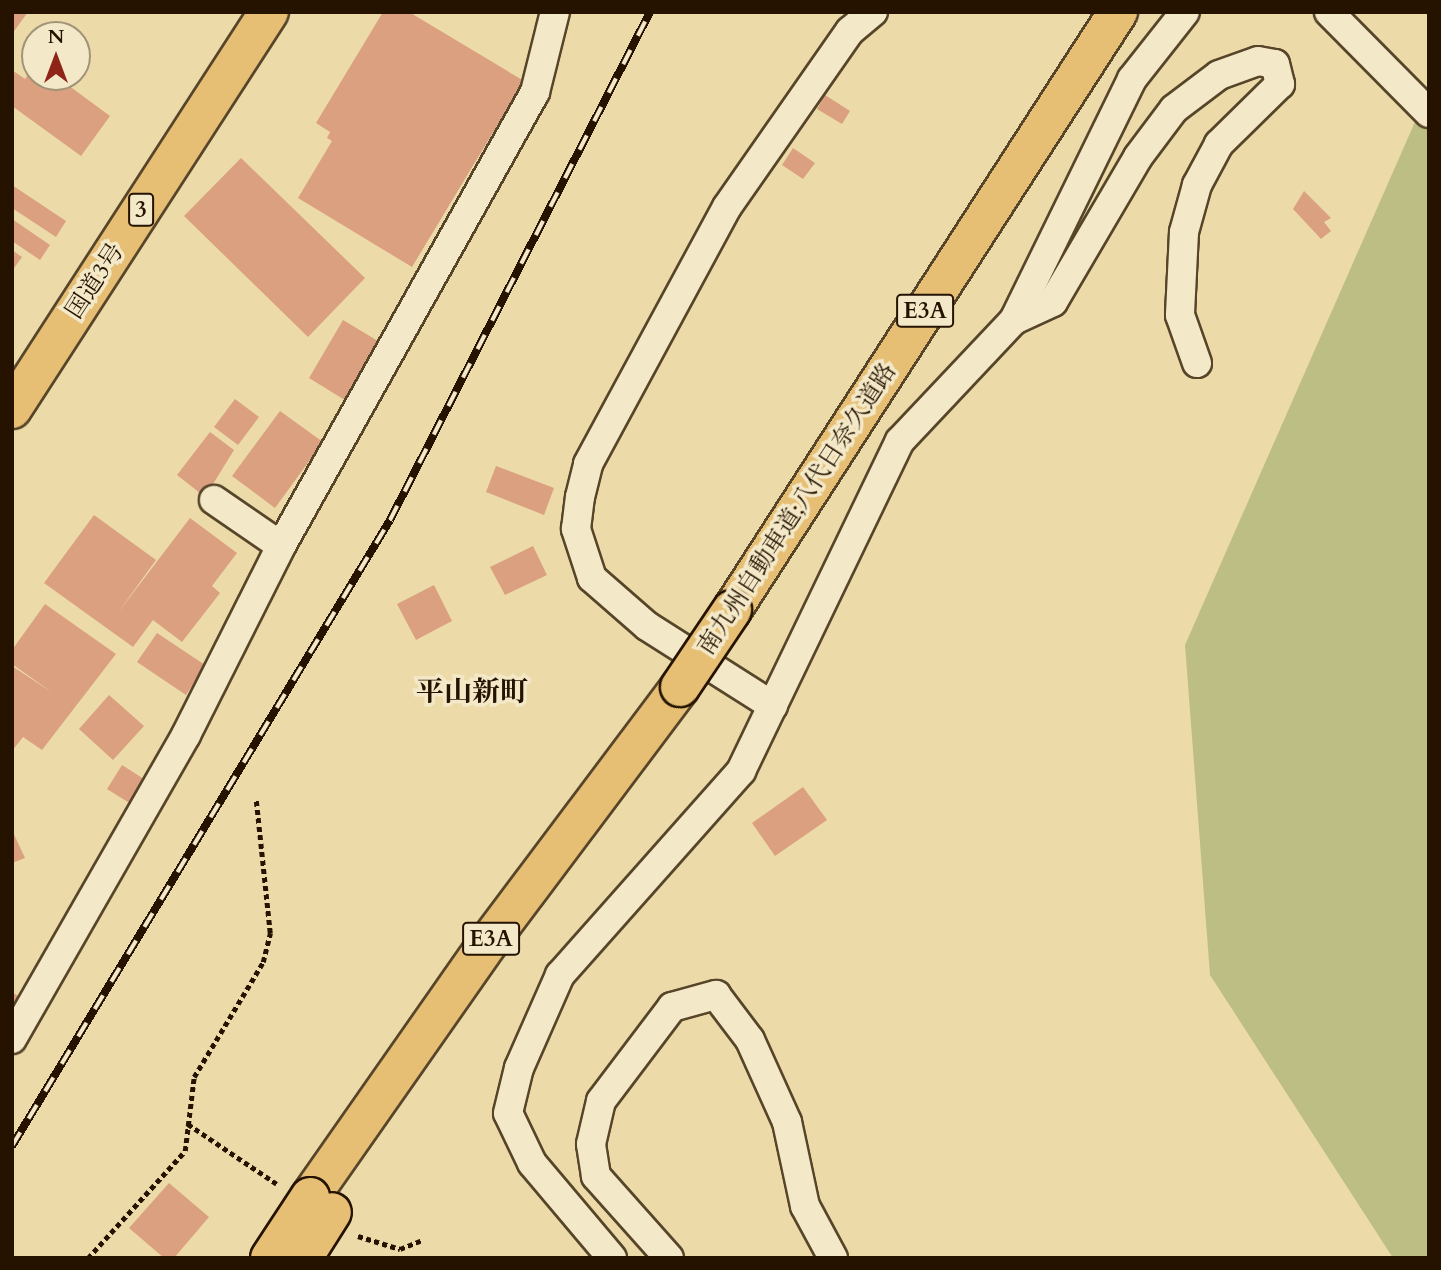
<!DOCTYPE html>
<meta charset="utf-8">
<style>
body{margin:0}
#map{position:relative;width:1441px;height:1270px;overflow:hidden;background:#ecdba9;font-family:Cardo,"Noto Serif JP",serif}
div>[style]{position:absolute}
.green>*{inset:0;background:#bdbe84}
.building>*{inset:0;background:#dba07f}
.path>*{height:4.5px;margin-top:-2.25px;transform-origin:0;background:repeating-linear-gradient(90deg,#251300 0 5px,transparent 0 8.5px)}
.roads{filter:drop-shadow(2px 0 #57452a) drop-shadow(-2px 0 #57452a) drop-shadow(0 2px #57452a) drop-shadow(0 -2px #57452a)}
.minor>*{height:28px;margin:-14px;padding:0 14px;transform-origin:14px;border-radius:14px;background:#f3e8c7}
.trunk>*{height:38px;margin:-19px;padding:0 19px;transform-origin:19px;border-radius:19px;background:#e6be74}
.motorway>*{height:38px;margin:-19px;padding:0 19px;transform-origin:19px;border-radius:19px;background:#e6be74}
.rail>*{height:8px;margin-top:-4px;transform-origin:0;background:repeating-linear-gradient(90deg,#f3e8c7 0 16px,#251300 0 32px);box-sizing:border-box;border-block:2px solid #251300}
.bridges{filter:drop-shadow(2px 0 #251300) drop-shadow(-2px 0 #251300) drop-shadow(0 2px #251300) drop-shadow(0 -2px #251300)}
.motorway-bridge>*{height:38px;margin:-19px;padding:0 19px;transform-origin:19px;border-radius:19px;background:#e6be74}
span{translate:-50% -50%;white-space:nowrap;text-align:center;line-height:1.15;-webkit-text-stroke:7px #f3e8c7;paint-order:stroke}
.shield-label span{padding:2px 5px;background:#f3e8c7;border:2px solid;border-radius:5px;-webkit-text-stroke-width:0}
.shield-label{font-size:23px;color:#251300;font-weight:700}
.street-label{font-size:24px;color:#251300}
.quarter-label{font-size:28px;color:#251300;font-weight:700}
.frame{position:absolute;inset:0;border:14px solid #251300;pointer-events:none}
.north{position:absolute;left:21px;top:21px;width:70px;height:70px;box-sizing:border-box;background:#f3e8c7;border:2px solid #a19377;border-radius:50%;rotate:0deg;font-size:19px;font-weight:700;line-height:28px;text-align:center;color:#251300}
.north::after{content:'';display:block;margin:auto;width:24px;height:32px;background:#8f2418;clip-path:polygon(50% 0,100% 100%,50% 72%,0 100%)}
</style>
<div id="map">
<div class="green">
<div style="clip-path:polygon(1429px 90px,1429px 1258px,1393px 1258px,1210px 975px,1185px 645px)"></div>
</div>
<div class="building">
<div style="clip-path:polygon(12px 12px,28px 12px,12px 34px)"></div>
<div style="clip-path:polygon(383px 12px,409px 12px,524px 81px,412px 267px,298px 198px,332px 141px,327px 138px,330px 132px,316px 123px)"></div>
<div style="clip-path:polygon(35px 65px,35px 77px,57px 77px,110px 116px,81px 156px,12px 106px,12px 70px,25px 79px)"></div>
<div style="clip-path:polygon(825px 95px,850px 111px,842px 124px,817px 109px)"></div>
<div style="clip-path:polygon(793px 148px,815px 163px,803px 179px,782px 165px)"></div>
<div style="clip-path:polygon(241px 158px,365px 278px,308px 337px,184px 216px)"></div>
<div style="clip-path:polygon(12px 185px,66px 221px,56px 237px,12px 208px)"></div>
<div style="clip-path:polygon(1304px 191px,1331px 218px,1324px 222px,1331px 231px,1321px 239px,1293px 209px)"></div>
<div style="clip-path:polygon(12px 219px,50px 245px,40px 260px,12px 241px)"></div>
<div style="clip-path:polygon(12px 250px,22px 257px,12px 271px)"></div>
<div style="clip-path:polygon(343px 320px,383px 344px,348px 402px,309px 378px)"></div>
<div style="clip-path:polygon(235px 399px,259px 417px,238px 445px,214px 427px)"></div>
<div style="clip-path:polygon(280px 411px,323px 442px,275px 508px,232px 476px)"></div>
<div style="clip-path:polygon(210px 432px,234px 450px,205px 497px,177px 475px)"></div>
<div style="clip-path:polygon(496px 466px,554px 488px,544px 515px,486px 492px)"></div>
<div style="clip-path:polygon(94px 515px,156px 560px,117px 614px,190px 518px,237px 553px,212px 586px,220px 593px,182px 642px,153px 620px,133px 647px,44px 583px)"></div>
<div style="clip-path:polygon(533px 546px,547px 575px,505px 595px,490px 567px)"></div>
<div style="clip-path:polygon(434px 585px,452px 621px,416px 640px,397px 604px)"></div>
<div style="clip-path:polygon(45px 604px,116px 654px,42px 750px,23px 737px,12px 751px,12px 666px,53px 693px,12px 664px,12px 650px)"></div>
<div style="clip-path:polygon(157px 633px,205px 665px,186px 695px,137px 662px)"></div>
<div style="clip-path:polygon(109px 695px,144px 726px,113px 760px,79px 729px)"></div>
<div style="clip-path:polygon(122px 765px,147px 781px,131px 804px,107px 789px)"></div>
<div style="clip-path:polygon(803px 787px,827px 820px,775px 856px,752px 823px)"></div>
<div style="clip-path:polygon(12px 830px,25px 858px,12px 863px)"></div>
<div style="clip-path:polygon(12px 992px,23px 999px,12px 1014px)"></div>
<div style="clip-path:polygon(169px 1183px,209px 1217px,174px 1258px,164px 1258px,129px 1228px)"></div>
</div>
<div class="path">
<div style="left:188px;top:1124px;width:107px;rotate:34deg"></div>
<div style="left:358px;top:1236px;width:44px;rotate:17.2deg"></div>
<div style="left:400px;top:1249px;width:24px;rotate:-22deg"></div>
<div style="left:88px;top:1258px;width:144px;rotate:-47.8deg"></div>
<div style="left:185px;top:1151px;width:75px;rotate:-83.1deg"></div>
<div style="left:194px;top:1077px;width:134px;rotate:-59deg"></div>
<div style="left:263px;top:962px;width:30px;rotate:-76deg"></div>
<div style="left:270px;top:933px;width:135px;rotate:-96deg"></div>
</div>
<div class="roads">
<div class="minor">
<div style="left:1329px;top:12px;width:142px;rotate:45.3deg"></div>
<div style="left:1014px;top:320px;width:43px;rotate:-24.8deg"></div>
<div style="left:1053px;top:302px;width:168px;rotate:-59.6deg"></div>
<div style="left:1138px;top:157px;width:60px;rotate:-53.1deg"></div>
<div style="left:1174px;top:109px;width:56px;rotate:-37.1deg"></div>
<div style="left:1219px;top:75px;width:41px;rotate:-19.7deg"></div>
<div style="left:1258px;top:61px;width:17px;rotate:10deg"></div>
<div style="left:1275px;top:64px;width:21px;rotate:76deg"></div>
<div style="left:1280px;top:84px;width:86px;rotate:135.5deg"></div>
<div style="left:1219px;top:144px;width:47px;rotate:118.2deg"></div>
<div style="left:1197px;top:185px;width:49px;rotate:105.5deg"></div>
<div style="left:1184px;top:232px;width:83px;rotate:92.8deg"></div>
<div style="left:1180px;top:315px;width:51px;rotate:70.5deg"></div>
<div style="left:214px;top:500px;width:81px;rotate:34.5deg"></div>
<div style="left:773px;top:706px;width:149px;rotate:-147.6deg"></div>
<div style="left:647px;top:626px;width:73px;rotate:-138.9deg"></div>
<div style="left:592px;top:578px;width:52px;rotate:-108.1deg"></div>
<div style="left:576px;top:529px;width:32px;rotate:-83deg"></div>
<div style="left:580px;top:497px;width:34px;rotate:-76deg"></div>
<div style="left:588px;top:464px;width:292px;rotate:-61.6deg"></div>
<div style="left:727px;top:207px;width:215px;rotate:-55.1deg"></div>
<div style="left:850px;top:31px;width:30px;rotate:-40deg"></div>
<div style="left:12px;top:1039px;width:350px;rotate:-60.2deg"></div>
<div style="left:186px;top:735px;width:212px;rotate:-63.3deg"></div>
<div style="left:281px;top:546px;width:520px;rotate:-60.77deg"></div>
<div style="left:535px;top:92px;width:82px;rotate:-76deg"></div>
<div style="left:612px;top:1258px;width:124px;rotate:-130.1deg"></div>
<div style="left:532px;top:1163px;width:55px;rotate:-115.6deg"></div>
<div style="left:508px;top:1113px;width:46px;rotate:-76.3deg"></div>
<div style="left:519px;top:1068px;width:102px;rotate:-66.2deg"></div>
<div style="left:560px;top:975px;width:273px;rotate:-48.4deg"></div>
<div style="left:741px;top:771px;width:366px;rotate:-64.3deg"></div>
<div style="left:900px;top:441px;width:166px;rotate:-46.7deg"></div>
<div style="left:1014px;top:320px;width:268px;rotate:-63.9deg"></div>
<div style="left:1132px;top:79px;width:85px;rotate:-51.7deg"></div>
<div style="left:669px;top:1258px;width:110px;rotate:-131.7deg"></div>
<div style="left:596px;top:1176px;width:32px;rotate:-99deg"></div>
<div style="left:591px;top:1144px;width:44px;rotate:-76.9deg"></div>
<div style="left:601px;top:1101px;width:118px;rotate:-52.9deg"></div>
<div style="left:672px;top:1007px;width:46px;rotate:-15.3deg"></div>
<div style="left:716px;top:995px;width:56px;rotate:52.9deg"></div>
<div style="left:750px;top:1040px;width:90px;rotate:65.7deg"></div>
<div style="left:787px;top:1122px;width:86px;rotate:77.9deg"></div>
<div style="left:805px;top:1206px;width:59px;rotate:61.7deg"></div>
</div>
<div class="trunk">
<div style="left:12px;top:409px;width:473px;rotate:-57.1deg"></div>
</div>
<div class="motorway">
<div style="left:732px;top:610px;width:712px;rotate:-57.16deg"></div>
<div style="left:310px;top:1197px;width:310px;rotate:-55deg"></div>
<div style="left:488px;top:943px;width:320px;rotate:-53.1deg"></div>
</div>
</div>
<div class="rail">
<div style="left:12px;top:1146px;width:731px;rotate:-58.87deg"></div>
<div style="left:390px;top:520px;width:571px;rotate:-62.9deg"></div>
</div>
<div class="bridges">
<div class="motorway-bridge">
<div style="left:680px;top:687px;width:93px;rotate:-56deg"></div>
<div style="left:270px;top:1258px;width:73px;rotate:-56.7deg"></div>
<div style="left:303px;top:1258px;width:54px;rotate:-57.8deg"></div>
</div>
</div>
<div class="shield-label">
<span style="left:141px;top:210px">3</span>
<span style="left:925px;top:311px">E3A</span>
<span style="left:491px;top:939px">E3A</span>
</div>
<div class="street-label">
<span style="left:95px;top:281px;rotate:-57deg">国道3号</span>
<span style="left:797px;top:509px;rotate:-57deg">南九州自動車道;八代日奈久道路</span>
</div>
<div class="quarter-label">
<span style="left:472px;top:692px">平山新町</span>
</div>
<div class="frame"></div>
<div class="north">N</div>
</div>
